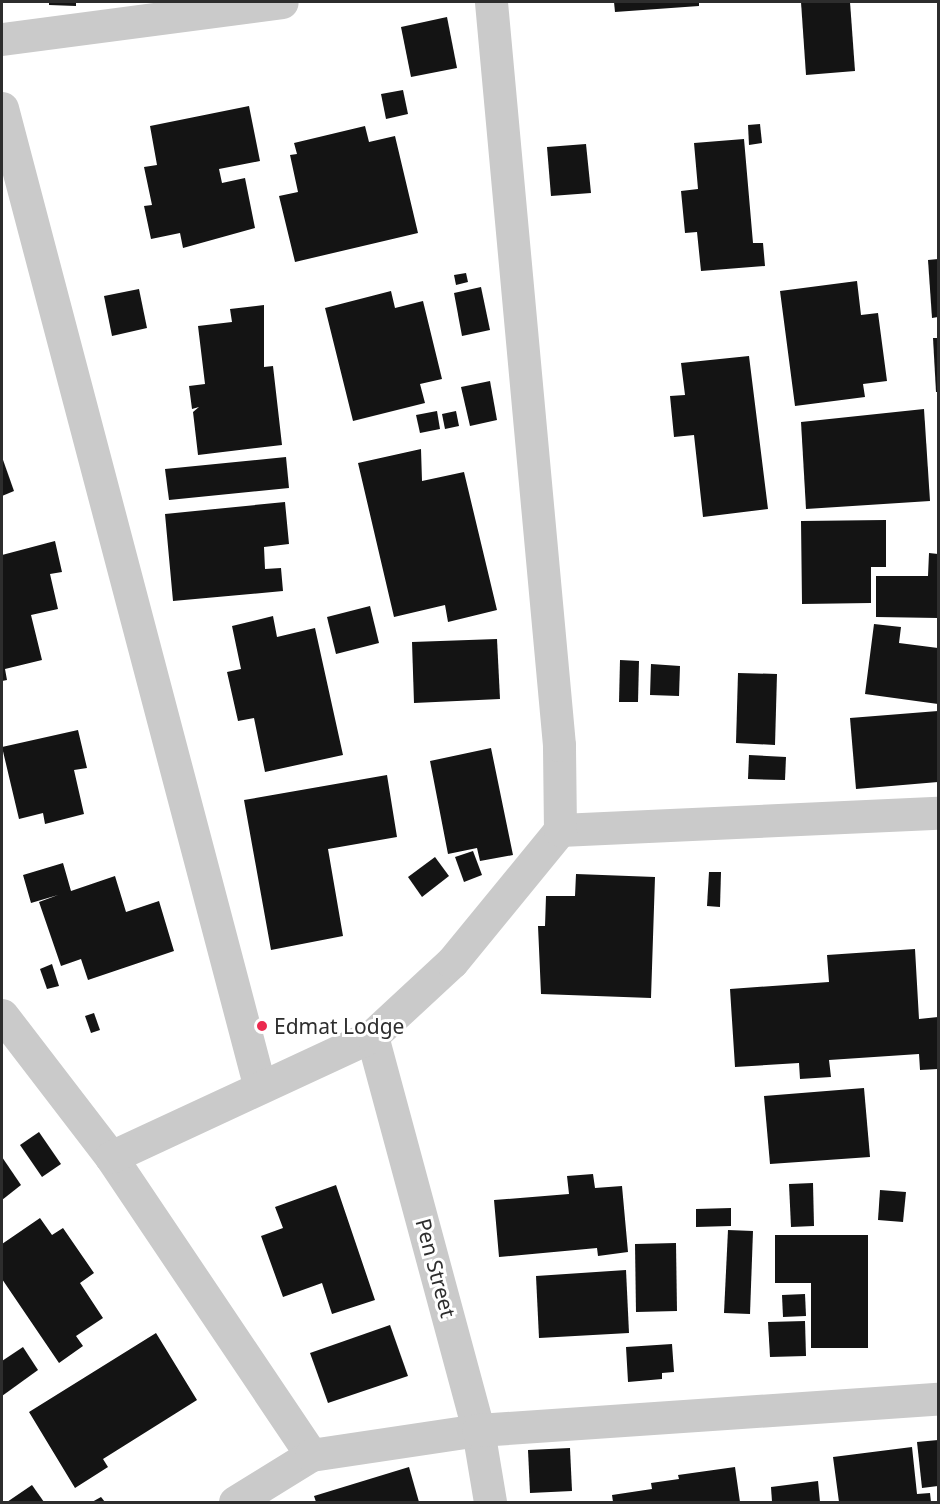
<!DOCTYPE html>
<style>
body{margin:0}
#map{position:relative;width:940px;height:1504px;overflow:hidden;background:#fff;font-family:"Noto Sans",sans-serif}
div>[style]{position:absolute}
.building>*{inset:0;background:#141414}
.street>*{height:33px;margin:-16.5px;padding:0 16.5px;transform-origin:16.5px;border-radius:16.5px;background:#cacaca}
.dots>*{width:16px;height:16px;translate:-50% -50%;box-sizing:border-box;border:3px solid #fff;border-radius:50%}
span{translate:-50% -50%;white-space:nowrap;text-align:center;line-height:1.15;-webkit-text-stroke:6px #fff;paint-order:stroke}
.poi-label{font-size:21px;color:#2d2d2d}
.left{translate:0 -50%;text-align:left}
.street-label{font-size:21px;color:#2d2d2d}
.frame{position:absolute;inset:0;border:3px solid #2d2d2d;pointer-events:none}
</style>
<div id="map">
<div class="building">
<div style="clip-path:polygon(49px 2px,76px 2px,76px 6px,49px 5px)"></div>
<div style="clip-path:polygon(614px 2px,699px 2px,699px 6px,615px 12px)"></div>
<div style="clip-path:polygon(801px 2px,850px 2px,855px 71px,806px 75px)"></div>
<div style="clip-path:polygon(447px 17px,457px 68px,411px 77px,401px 27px)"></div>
<div style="clip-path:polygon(403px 90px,408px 114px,386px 119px,381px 94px)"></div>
<div style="clip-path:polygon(249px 106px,260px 161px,219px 169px,222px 183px,245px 178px,255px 228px,183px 248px,180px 233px,151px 239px,144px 206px,152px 205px,144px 167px,157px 165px,150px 126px)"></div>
<div style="clip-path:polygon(760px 124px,762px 143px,749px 145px,748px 125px)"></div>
<div style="clip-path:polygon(365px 126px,369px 142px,395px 136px,418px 233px,295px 262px,279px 196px,298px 192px,290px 155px,297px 154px,294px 143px)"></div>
<div style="clip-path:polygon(744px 139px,753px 243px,763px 243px,765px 266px,701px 271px,697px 232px,685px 233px,681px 191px,698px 189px,694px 143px)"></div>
<div style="clip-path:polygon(586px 144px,591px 193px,551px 196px,547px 147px)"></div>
<div style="clip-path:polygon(938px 259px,938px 317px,932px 318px,928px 260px)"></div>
<div style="clip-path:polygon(466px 273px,468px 282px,456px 285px,454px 275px)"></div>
<div style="clip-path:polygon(857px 281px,861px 315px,878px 313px,887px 381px,863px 384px,865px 397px,795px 406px,780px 291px)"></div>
<div style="clip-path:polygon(481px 287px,490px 330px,462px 336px,454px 293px)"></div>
<div style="clip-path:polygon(139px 289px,147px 328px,112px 336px,104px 296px)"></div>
<div style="clip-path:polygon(391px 291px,395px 308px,423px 301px,442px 379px,420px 384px,425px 403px,353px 421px,325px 308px)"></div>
<div style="clip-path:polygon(264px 305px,264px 367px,273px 366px,282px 445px,198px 455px,193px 412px,199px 407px,192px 409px,189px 386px,205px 384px,198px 326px,232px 322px,230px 309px)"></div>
<div style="clip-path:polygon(933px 338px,938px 338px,938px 392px,936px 392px)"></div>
<div style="clip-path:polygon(749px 356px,768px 509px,703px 517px,694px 435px,674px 437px,670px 396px,685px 395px,681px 363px)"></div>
<div style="clip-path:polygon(490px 381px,497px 420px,470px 426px,461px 387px)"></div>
<div style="clip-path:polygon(924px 409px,930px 501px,806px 509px,801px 422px)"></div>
<div style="clip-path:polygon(437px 411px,440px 429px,420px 433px,416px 415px)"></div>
<div style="clip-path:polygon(456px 411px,459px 426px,445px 429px,442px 414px)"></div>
<div style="clip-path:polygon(421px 449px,422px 481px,464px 472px,497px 610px,448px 622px,445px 605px,394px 617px,358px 463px)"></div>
<div style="clip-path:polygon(2px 457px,14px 491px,2px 496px)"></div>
<div style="clip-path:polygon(286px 457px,289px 488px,169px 500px,165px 469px)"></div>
<div style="clip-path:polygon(285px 502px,289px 544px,264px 547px,265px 569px,281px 568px,283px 591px,173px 601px,165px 514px)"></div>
<div style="clip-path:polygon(886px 520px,886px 567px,871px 567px,871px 603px,802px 604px,801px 521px)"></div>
<div style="clip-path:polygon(55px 541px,62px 572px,50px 574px,58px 609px,31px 615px,42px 660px,5px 669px,7px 680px,2px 681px,2px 555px)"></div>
<div style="clip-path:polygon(929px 553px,938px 554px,938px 618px,876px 617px,876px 576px,928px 576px)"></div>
<div style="clip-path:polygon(370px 606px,379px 643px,336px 654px,327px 617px)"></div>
<div style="clip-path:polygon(273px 616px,277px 637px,315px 628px,343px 755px,265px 772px,254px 718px,238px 721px,227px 672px,241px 669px,232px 626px)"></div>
<div style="clip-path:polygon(874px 624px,901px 627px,899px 643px,938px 648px,938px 704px,865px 694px)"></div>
<div style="clip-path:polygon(497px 639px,500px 699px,414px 703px,412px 642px)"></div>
<div style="clip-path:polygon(620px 660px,639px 661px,638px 702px,619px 702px)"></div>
<div style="clip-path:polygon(651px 664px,680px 666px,679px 696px,650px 695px)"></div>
<div style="clip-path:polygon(738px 673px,777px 674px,775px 745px,736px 743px)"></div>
<div style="clip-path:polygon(938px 711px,938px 782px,856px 789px,850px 718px)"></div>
<div style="clip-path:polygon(78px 730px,87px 768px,74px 770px,84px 814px,45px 824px,43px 813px,19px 819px,2px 747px)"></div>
<div style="clip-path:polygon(491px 748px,513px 855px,480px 861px,477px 848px,448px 854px,430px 761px)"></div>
<div style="clip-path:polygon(749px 755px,786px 757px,785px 780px,748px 779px)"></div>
<div style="clip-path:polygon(387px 775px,397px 837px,328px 849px,343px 936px,271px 950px,244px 800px)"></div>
<div style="clip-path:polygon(473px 851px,482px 875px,464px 882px,455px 857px)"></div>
<div style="clip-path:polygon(435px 857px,449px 876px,422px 897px,408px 877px)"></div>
<div style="clip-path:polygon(63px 863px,71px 891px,115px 876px,126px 912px,159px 901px,174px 951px,88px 980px,81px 959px,61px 966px,39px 902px,58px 895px,31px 903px,23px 875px)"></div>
<div style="clip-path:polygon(709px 872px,721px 872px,720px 907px,707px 906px)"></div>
<div style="clip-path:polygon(576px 874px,655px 877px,651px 998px,541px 994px,538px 926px,545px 926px,546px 896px,575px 896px)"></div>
<div style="clip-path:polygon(915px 949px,919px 1019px,938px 1017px,938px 1069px,920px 1070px,919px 1054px,829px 1060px,831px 1077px,800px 1079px,799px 1063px,735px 1067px,730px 989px,829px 982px,827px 955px)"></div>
<div style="clip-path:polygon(52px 964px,59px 986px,47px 989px,40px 969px)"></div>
<div style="clip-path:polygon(94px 1013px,100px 1030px,91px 1033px,85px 1016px)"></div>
<div style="clip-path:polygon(864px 1088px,870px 1157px,770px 1164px,764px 1096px)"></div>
<div style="clip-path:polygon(39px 1132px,61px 1164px,42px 1177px,20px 1145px)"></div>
<div style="clip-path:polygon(2px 1157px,21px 1185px,2px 1200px)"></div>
<div style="clip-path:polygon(593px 1174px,595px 1188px,622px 1186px,628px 1252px,598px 1256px,597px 1248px,499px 1257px,494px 1200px,569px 1194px,567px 1176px)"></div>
<div style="clip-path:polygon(813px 1183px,814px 1226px,791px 1227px,789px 1184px)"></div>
<div style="clip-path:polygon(336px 1185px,375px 1300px,332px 1314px,322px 1283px,283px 1297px,261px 1236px,283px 1228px,275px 1207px)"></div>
<div style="clip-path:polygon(880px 1190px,906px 1192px,903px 1222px,878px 1220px)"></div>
<div style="clip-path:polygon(731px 1208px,731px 1226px,696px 1227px,696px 1209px)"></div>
<div style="clip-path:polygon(40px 1218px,52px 1235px,63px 1228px,94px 1273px,80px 1283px,103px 1318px,76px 1336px,83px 1346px,59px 1363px,2px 1279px,2px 1244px)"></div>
<div style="clip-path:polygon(728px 1230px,753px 1231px,750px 1314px,724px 1313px)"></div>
<div style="clip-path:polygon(775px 1235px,868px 1235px,868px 1348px,811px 1348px,811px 1283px,775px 1283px)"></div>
<div style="clip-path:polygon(676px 1243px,677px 1311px,636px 1312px,635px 1244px)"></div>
<div style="clip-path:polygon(626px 1270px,629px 1333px,539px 1338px,536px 1276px)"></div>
<div style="clip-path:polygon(805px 1294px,806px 1316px,783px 1317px,782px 1295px)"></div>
<div style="clip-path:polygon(805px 1321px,806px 1356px,770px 1357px,768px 1322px)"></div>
<div style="clip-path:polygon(390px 1325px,408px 1376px,328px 1403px,310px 1353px)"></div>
<div style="clip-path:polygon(156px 1333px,197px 1400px,103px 1459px,108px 1467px,75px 1488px,29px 1412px)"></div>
<div style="clip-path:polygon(672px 1344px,674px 1372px,662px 1373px,662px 1379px,628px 1382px,626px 1347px)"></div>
<div style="clip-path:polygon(23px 1347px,38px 1370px,2px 1396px,2px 1361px)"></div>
<div style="clip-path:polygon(938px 1440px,938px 1486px,922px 1488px,917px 1442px)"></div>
<div style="clip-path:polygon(912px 1447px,917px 1494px,930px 1493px,931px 1502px,839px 1502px,833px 1457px)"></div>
<div style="clip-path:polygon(570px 1448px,572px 1491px,530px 1493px,528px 1450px)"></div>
<div style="clip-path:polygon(409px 1467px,419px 1502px,316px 1502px,314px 1496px)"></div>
<div style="clip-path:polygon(735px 1467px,740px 1502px,613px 1502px,612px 1495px,652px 1489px,651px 1483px,679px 1479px,678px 1475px)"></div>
<div style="clip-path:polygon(818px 1481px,820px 1502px,772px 1502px,771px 1487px)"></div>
<div style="clip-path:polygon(32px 1485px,44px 1502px,7px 1502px)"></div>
<div style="clip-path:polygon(101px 1497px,105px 1502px,92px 1502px)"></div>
</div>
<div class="street">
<div style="left:2px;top:39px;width:282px;rotate:-7.5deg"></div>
<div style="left:2px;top:108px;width:1009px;rotate:75.25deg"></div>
<div style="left:560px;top:830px;width:378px;rotate:-2.6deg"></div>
<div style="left:2px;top:1015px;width:179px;rotate:52.5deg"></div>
<div style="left:111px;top:1157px;width:359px;rotate:56.1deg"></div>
<div style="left:372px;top:1036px;width:408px;rotate:74.9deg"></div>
<div style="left:478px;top:1430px;width:73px;rotate:80.5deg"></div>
<div style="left:111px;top:1157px;width:288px;rotate:-24.9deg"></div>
<div style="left:372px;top:1036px;width:109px;rotate:-42.8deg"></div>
<div style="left:452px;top:962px;width:171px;rotate:-50.7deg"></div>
<div style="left:560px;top:830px;width:85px;rotate:-90.7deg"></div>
<div style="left:559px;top:745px;width:746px;rotate:-95.23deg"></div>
<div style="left:235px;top:1502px;width:89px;rotate:-31.7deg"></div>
<div style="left:311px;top:1455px;width:169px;rotate:-8.5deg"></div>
<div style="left:478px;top:1430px;width:461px;rotate:-3.9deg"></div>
</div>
<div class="dots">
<div style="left:262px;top:1026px;background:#eb294e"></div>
</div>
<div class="poi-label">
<span class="left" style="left:274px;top:1026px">Edmat Lodge</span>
</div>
<div class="street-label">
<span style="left:436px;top:1268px;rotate:75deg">Pen Street</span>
</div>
<div class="frame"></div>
</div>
